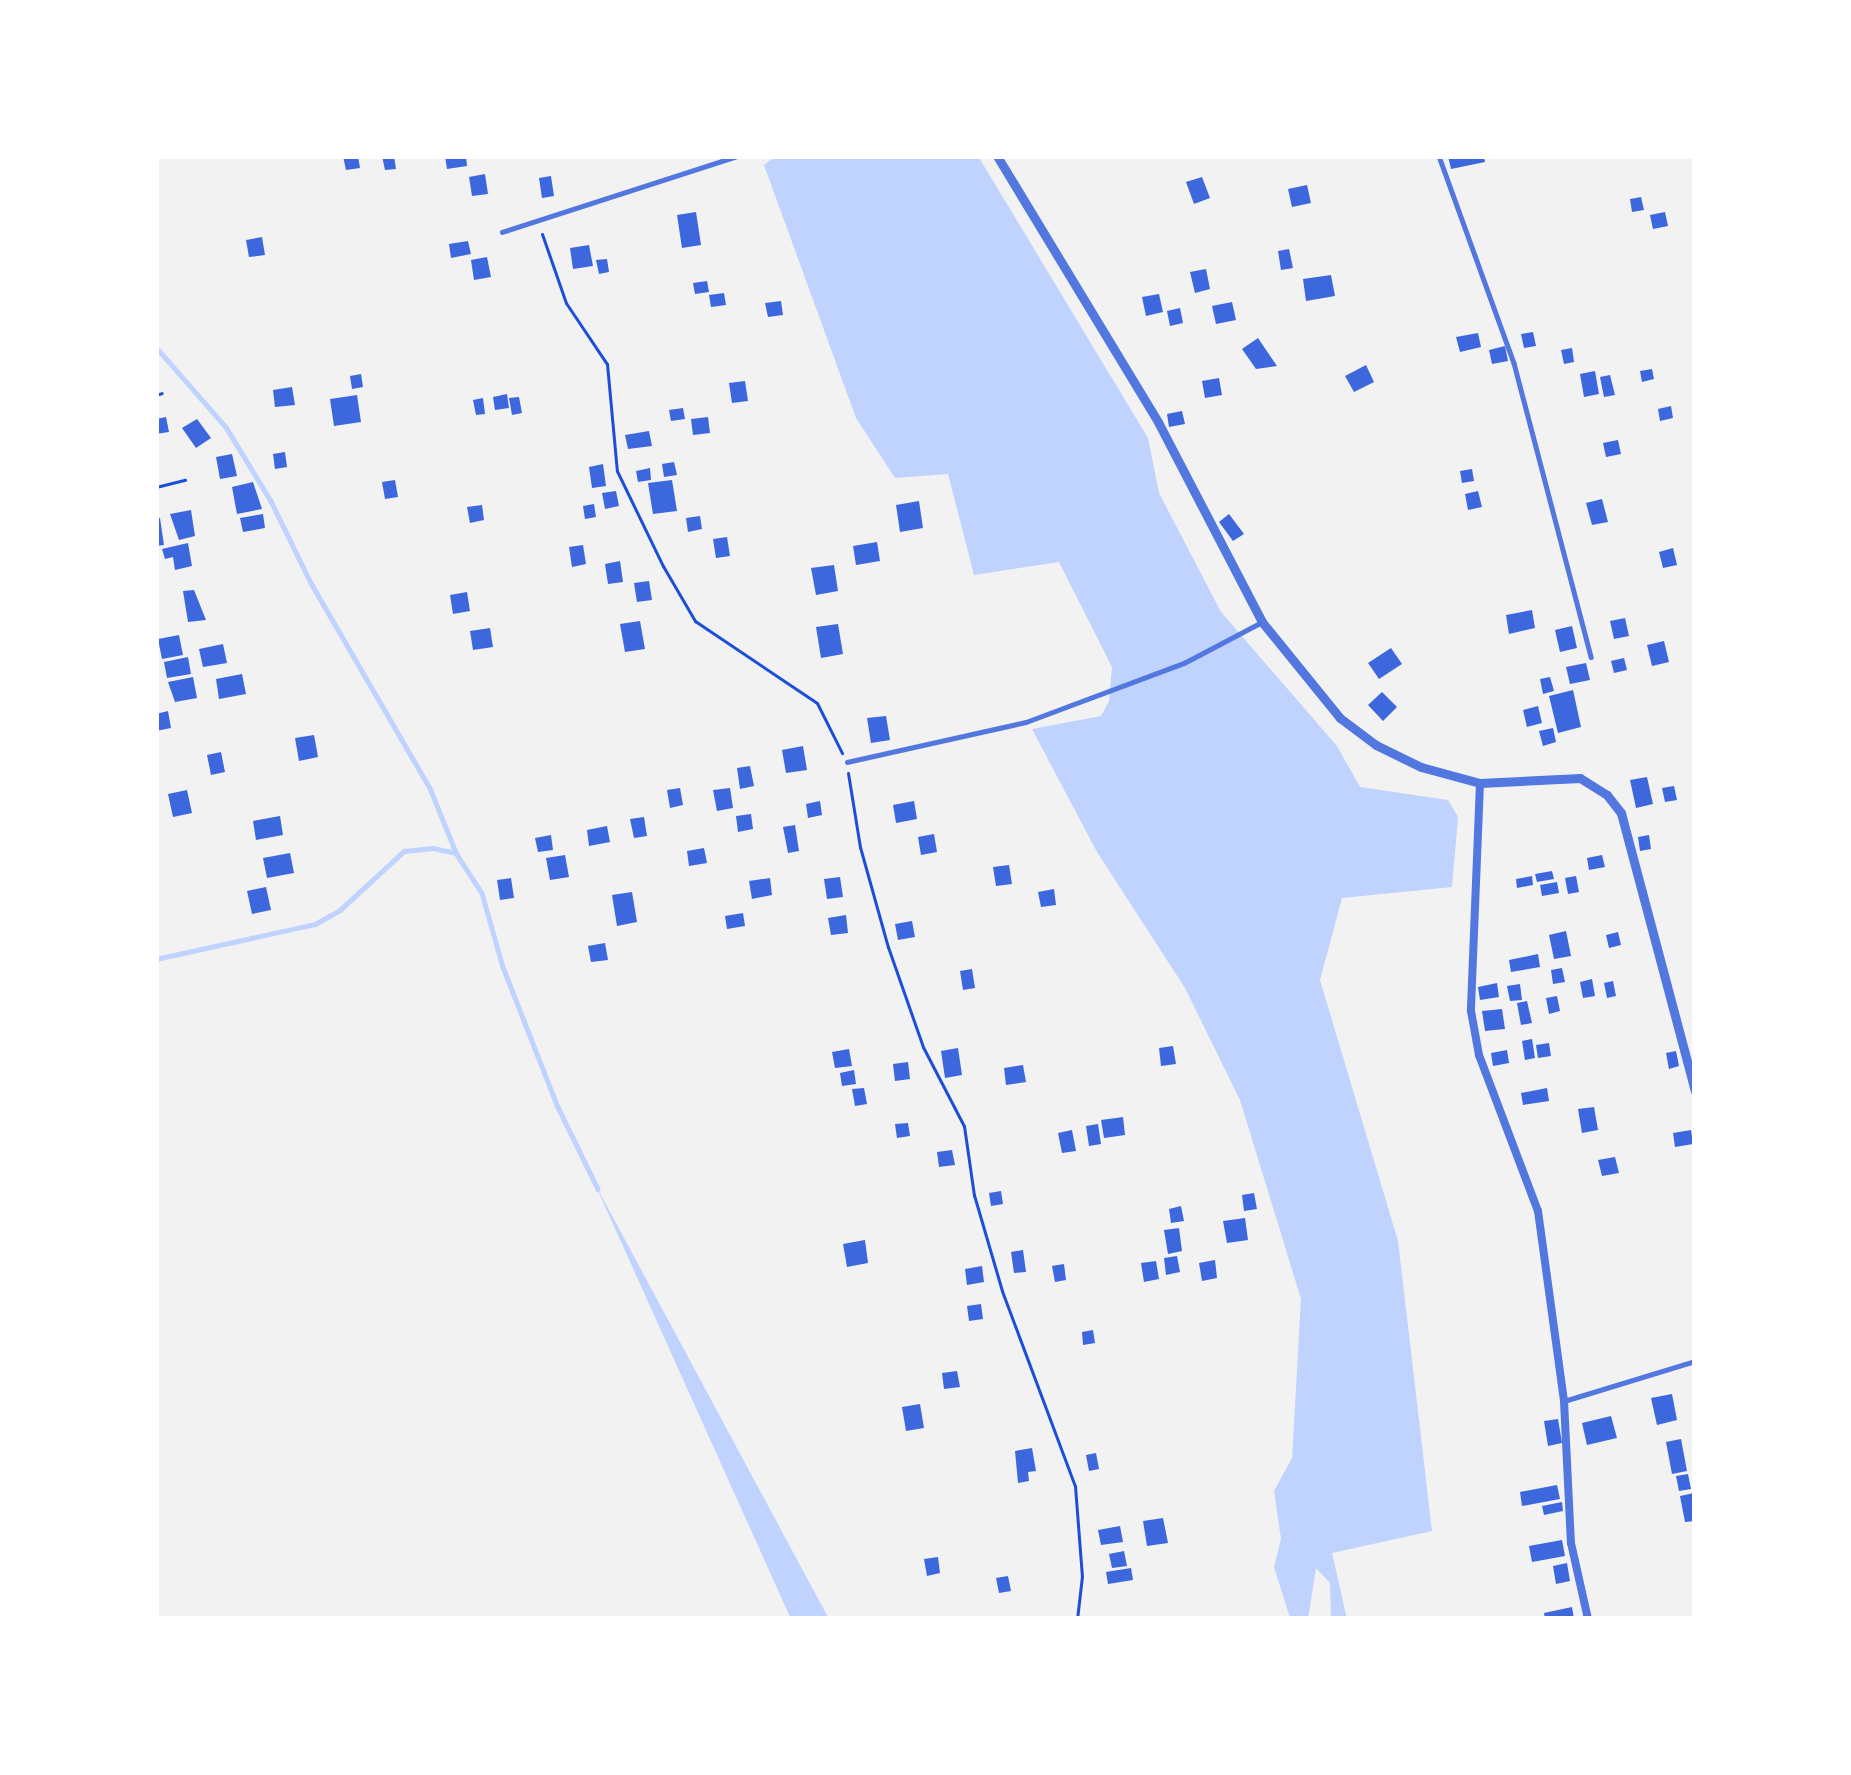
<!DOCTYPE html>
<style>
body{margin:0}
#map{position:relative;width:1851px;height:1775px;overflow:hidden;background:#f2f2f2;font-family:Poppins,sans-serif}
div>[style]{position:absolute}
.water>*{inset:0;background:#bfd3fe}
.stream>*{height:4.5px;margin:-2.25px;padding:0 2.25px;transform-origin:2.25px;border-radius:2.25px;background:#bfd3fe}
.building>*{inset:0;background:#3d67dc}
.path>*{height:3px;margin:-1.5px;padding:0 1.5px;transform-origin:1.5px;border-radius:1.5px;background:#1d4ed8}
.service>*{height:4.5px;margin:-2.25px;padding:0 2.25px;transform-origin:2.25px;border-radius:2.25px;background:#5277de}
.minor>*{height:8px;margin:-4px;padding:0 4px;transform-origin:4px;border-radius:4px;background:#5277de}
.tertiary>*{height:9px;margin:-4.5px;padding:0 4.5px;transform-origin:4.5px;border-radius:4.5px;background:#5277de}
span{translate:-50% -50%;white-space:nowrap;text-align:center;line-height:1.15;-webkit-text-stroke:9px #fff;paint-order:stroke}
.frame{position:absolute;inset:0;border:159px solid #fff;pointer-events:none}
</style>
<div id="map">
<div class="water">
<div style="clip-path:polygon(776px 156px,978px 156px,1148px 438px,1159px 493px,1221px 612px,1337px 746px,1360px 787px,1448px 800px,1458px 817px,1452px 887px,1342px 898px,1320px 980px,1398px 1241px,1432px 1531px,1332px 1553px,1347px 1619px,1331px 1619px,1330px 1583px,1316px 1568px,1308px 1619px,1290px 1618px,1274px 1567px,1281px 1539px,1274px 1491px,1292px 1458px,1301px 1299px,1240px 1100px,1185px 988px,1097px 852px,1032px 729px,1101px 716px,1109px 701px,1112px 667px,1059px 562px,974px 575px,948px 474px,895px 478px,856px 418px,764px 165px)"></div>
<div style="clip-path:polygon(595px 1184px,829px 1619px,791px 1619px)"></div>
</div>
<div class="stream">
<div style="left:156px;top:347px;width:106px;rotate:48.8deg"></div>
<div style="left:226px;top:427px;width:87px;rotate:58.7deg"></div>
<div style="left:271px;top:501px;width:91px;rotate:64deg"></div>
<div style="left:311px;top:583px;width:237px;rotate:59.9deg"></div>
<div style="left:430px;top:788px;width:67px;rotate:68deg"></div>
<div style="left:156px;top:959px;width:163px;rotate:-12.4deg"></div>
<div style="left:315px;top:924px;width:29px;rotate:-29deg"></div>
<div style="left:340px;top:910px;width:87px;rotate:-42.7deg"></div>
<div style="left:404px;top:851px;width:29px;rotate:-6deg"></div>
<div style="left:433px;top:848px;width:24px;rotate:12deg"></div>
<div style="left:456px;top:853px;width:48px;rotate:57deg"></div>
<div style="left:482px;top:893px;width:77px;rotate:74.2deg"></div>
<div style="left:503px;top:967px;width:150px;rotate:68.6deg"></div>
<div style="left:558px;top:1107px;width:91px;rotate:64deg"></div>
</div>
<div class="building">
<div style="clip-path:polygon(343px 156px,358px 156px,360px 168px,346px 170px)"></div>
<div style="clip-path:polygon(382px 156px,394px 156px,396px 169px,385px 170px)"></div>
<div style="clip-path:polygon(445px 156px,466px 156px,467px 166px,447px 169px)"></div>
<div style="clip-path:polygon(1448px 156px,1484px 156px,1485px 162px,1451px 169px)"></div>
<div style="clip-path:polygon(485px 174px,488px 194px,472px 196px,469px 177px)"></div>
<div style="clip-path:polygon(551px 176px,554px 196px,542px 198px,539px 178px)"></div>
<div style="clip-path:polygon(1202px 177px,1210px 198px,1194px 204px,1186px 182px)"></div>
<div style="clip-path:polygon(1307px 185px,1311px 203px,1292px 207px,1288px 189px)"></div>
<div style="clip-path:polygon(1641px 197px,1644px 210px,1632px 212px,1630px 199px)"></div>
<div style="clip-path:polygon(696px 212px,701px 245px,682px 248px,677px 215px)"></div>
<div style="clip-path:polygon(1665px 212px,1668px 226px,1653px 229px,1650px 215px)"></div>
<div style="clip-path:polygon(262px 237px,265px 255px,249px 257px,246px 240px)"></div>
<div style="clip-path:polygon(468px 241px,471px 254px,451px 258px,449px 244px)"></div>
<div style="clip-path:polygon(589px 245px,593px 266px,573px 269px,570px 248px)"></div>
<div style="clip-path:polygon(1289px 249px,1293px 268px,1281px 270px,1278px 251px)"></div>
<div style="clip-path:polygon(487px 257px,491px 277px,474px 280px,471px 260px)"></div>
<div style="clip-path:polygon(607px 259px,609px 272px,599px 274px,596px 260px)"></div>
<div style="clip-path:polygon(1206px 269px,1210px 289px,1195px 293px,1190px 272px)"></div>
<div style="clip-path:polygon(1331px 275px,1335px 296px,1306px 301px,1303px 279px)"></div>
<div style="clip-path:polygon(707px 281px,709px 292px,695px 294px,693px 283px)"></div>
<div style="clip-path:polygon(724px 293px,726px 305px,711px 307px,709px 295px)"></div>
<div style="clip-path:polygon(1159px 294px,1163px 312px,1146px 316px,1142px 297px)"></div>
<div style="clip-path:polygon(781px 301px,783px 315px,768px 317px,765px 303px)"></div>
<div style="clip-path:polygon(1232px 302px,1236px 320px,1216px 324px,1212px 306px)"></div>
<div style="clip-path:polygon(1180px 308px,1183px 323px,1170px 326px,1167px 311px)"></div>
<div style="clip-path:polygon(1533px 332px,1536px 346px,1524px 348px,1521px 334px)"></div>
<div style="clip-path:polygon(1478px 333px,1481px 347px,1460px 352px,1456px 337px)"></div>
<div style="clip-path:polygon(1258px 338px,1277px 366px,1256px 369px,1242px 349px)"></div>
<div style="clip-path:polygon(1505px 346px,1508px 361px,1492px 364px,1489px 350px)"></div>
<div style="clip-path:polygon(1572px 348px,1574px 362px,1564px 364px,1561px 350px)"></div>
<div style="clip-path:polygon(1366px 365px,1374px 382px,1354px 392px,1345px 376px)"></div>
<div style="clip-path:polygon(1652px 369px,1654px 379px,1642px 382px,1640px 371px)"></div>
<div style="clip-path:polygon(1595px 371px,1599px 394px,1584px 397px,1580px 374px)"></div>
<div style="clip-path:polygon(361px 374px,363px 387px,352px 389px,350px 376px)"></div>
<div style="clip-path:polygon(1610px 375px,1615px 395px,1604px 397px,1600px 377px)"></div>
<div style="clip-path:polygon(1219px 378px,1222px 395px,1205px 398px,1202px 381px)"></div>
<div style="clip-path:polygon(745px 381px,748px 401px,732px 403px,729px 383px)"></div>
<div style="clip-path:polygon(292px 387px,295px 405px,275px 407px,273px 390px)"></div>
<div style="clip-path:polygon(507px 394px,509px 408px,495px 410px,493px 397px)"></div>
<div style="clip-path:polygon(357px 395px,361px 422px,334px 426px,330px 399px)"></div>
<div style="clip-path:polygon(519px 397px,522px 413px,512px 415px,509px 398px)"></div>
<div style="clip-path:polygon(483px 398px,485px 414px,476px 415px,473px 400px)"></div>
<div style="clip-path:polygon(1671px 406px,1673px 418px,1660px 421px,1658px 409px)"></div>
<div style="clip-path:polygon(683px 408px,685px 419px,671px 421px,669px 410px)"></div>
<div style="clip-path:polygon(1182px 411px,1185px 424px,1169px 427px,1167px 414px)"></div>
<div style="clip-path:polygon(166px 417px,169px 432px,156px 434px,156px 419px)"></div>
<div style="clip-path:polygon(708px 417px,710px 433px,693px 435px,691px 419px)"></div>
<div style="clip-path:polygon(197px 419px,211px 438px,196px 448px,182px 428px)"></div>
<div style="clip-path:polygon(649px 431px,652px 446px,628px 449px,625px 435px)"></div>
<div style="clip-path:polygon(1618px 440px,1621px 454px,1606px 457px,1603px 443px)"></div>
<div style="clip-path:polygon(285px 452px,287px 467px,275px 469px,273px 454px)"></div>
<div style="clip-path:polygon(232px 454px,237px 476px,220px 479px,216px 457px)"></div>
<div style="clip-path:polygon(674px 462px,677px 475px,664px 477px,662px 464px)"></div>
<div style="clip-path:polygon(603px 464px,606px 486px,592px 488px,589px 467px)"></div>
<div style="clip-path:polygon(650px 468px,651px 480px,638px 482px,636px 471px)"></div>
<div style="clip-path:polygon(1472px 469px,1474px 481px,1462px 483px,1460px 471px)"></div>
<div style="clip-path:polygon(395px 480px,398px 497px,385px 499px,382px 482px)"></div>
<div style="clip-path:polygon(672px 480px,677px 511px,653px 514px,648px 483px)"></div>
<div style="clip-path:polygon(253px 482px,262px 509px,237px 514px,232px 487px)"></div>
<div style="clip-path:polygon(616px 491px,619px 506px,605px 509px,602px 493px)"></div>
<div style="clip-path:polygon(1478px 491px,1482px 507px,1468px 510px,1465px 494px)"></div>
<div style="clip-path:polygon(1602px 499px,1608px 522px,1592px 525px,1586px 503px)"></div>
<div style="clip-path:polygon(919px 501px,923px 528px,900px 532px,896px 505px)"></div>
<div style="clip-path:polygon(594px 504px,596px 517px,585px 519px,583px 506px)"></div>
<div style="clip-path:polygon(482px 505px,484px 520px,470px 523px,467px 507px)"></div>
<div style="clip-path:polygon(191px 510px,195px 536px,179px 540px,170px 514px)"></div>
<div style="clip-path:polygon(263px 514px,265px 528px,243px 532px,240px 518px)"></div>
<div style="clip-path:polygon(1229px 514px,1244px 534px,1233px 541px,1219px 522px)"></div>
<div style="clip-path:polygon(700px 516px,702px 529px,688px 532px,686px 518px)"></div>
<div style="clip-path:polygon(160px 518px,164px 545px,156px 546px,156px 519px)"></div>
<div style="clip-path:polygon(727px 537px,730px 556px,716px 558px,713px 539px)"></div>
<div style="clip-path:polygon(877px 542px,880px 561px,856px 565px,853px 546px)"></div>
<div style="clip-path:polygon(188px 543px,192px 566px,175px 570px,173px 557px,165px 559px,162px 549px)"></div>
<div style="clip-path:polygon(583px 545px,586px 564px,572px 567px,569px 547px)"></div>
<div style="clip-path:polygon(1673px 548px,1677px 565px,1663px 568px,1659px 552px)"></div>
<div style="clip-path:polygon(620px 561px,623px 582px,608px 584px,605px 564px)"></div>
<div style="clip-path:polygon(834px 565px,838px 591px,816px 595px,811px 568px)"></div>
<div style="clip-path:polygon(649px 581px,652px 600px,637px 602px,634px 583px)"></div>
<div style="clip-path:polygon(194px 590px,206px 620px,188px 622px,183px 591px)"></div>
<div style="clip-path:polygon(467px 592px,470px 611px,453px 614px,450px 595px)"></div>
<div style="clip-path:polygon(1532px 610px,1535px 628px,1509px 634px,1506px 615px)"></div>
<div style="clip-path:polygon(1625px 618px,1629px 636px,1614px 639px,1610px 621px)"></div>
<div style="clip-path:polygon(640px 621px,645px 649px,625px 652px,620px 624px)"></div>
<div style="clip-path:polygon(838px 624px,843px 654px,821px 658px,816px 627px)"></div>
<div style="clip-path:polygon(1572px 626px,1577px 648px,1560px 652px,1555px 630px)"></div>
<div style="clip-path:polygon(490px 628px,493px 647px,473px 650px,470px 631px)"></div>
<div style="clip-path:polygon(179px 635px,183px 655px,162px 659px,158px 639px)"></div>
<div style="clip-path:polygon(1664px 641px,1669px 662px,1652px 666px,1647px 645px)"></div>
<div style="clip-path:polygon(223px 644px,227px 663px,203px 667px,199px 649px)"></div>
<div style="clip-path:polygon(1391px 648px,1402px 664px,1379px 679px,1368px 663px)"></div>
<div style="clip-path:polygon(188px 657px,191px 674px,167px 678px,164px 662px)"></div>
<div style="clip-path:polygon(1624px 658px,1627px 670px,1614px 673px,1611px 661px)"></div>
<div style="clip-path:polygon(1586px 663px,1590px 680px,1570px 684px,1566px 667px)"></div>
<div style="clip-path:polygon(242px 674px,246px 694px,219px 699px,216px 679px)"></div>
<div style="clip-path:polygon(193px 677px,197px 698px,175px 702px,168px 682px)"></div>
<div style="clip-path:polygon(1550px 677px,1554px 691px,1543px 694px,1540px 679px)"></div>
<div style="clip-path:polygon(1573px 690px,1581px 727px,1558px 733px,1549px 696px)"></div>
<div style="clip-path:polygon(1382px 692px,1397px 707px,1383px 721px,1368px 705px)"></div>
<div style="clip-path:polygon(1538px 706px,1542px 723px,1527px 727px,1523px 710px)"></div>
<div style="clip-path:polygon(168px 711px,171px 728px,156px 731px,156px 714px)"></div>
<div style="clip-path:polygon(886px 716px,890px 740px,871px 743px,867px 718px)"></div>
<div style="clip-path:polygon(1553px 728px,1556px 742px,1543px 746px,1539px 731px)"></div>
<div style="clip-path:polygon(314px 735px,318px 757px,299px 761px,295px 738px)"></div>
<div style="clip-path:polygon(803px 746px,807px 770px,786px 773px,782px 750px)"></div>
<div style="clip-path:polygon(221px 752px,225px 772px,211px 775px,207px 755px)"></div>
<div style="clip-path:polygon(750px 766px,754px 786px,740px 789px,737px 768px)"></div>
<div style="clip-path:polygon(1647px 777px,1653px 804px,1636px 808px,1630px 780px)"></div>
<div style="clip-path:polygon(1674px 786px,1677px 800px,1665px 802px,1662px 788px)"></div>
<div style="clip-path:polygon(680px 788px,683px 805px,670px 808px,667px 790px)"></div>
<div style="clip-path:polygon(730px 788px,733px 808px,717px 811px,713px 790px)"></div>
<div style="clip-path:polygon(187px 790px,192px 813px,173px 817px,168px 794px)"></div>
<div style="clip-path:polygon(820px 801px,822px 815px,808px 818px,806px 804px)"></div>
<div style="clip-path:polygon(914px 801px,917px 819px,896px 823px,893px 805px)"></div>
<div style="clip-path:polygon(751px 814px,753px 829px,738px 832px,736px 816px)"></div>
<div style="clip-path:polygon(280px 816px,283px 835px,256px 840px,253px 821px)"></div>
<div style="clip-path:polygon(644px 817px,647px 836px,634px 838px,630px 819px)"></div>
<div style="clip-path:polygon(795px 825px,799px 851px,788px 853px,783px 827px)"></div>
<div style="clip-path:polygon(607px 826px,610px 842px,589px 846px,587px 830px)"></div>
<div style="clip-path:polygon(934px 834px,937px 852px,921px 855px,918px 837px)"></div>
<div style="clip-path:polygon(551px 835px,553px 850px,538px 852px,535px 838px)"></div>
<div style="clip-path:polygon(1649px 835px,1651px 849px,1640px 851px,1638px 837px)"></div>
<div style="clip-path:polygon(704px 848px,707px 863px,689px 866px,687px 851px)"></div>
<div style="clip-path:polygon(290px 853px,294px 873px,267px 878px,263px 858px)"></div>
<div style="clip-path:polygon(565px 855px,569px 877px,550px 880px,546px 858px)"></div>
<div style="clip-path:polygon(1602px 855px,1605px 867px,1589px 870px,1587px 858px)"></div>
<div style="clip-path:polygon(1009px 865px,1012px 884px,996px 886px,993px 867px)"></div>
<div style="clip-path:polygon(1552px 871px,1554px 879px,1537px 882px,1535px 874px)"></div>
<div style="clip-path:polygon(1532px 876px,1533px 885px,1517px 888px,1516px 879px)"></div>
<div style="clip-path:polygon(1576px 876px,1579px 892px,1568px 894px,1565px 878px)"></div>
<div style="clip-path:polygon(840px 877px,843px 897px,827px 899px,824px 879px)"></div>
<div style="clip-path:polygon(511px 878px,514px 898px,500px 900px,497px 880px)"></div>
<div style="clip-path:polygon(770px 878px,772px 895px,752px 899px,749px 881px)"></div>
<div style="clip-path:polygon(1557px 882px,1559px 893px,1542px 896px,1540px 885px)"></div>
<div style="clip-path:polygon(266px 887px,271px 910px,252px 914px,247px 891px)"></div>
<div style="clip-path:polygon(1054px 889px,1056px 905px,1041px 907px,1038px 892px)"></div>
<div style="clip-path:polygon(632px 892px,637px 922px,617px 926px,612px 895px)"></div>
<div style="clip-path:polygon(743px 913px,745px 926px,727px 929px,725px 916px)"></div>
<div style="clip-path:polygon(846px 915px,848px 933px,831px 935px,828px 918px)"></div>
<div style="clip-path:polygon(912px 921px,915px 937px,898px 940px,895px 924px)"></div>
<div style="clip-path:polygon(1566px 931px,1571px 956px,1554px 959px,1549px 935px)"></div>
<div style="clip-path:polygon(1618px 932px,1621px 945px,1609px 948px,1606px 935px)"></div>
<div style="clip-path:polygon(605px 943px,608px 960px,591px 962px,588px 946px)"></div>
<div style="clip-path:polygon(1538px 954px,1540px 967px,1511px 972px,1509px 960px)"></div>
<div style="clip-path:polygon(1562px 968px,1565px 982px,1553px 984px,1551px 970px)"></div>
<div style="clip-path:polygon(972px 969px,975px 988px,963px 990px,960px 971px)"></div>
<div style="clip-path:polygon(1592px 979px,1595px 996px,1583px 998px,1580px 982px)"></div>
<div style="clip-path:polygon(1613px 981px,1616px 996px,1607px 998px,1604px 983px)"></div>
<div style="clip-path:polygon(1497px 983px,1499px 997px,1480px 1000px,1478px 987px)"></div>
<div style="clip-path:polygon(1520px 984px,1522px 1000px,1510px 1001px,1507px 986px)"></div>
<div style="clip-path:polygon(1557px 996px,1560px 1011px,1549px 1014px,1546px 998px)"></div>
<div style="clip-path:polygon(1527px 1001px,1532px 1023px,1521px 1025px,1517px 1003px)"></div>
<div style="clip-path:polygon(1502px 1009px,1505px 1029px,1485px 1031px,1482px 1011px)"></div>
<div style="clip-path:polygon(1532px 1039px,1535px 1058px,1525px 1060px,1522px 1041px)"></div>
<div style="clip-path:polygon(1549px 1043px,1551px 1056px,1538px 1058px,1536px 1045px)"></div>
<div style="clip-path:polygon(1173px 1046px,1176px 1064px,1161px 1066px,1159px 1048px)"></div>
<div style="clip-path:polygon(958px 1048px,962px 1075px,945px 1078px,941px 1051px)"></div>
<div style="clip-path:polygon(849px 1049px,852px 1066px,835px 1068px,832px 1052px)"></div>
<div style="clip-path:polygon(1507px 1050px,1509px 1063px,1493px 1066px,1491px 1053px)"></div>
<div style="clip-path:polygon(1676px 1051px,1679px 1066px,1669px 1069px,1666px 1053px)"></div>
<div style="clip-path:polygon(908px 1062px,910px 1079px,895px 1081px,893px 1064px)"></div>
<div style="clip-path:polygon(1023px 1065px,1026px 1082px,1006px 1085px,1004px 1068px)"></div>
<div style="clip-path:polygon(854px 1070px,856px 1084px,842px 1086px,840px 1073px)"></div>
<div style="clip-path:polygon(864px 1088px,867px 1104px,855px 1106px,852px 1089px)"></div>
<div style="clip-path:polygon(1547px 1088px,1549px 1101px,1523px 1105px,1521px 1093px)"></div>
<div style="clip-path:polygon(1594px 1107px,1598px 1130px,1582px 1133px,1578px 1109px)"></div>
<div style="clip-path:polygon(1123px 1117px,1125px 1135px,1104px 1138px,1101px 1120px)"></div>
<div style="clip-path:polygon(908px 1123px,910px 1136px,897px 1138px,895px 1124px)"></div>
<div style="clip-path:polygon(1098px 1124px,1101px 1144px,1089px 1146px,1086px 1126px)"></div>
<div style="clip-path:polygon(1072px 1130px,1076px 1151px,1062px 1153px,1058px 1133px)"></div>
<div style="clip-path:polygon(1691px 1130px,1693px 1144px,1675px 1147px,1673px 1133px)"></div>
<div style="clip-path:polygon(952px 1150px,955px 1165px,939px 1167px,937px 1152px)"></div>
<div style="clip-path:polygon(1615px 1157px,1619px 1173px,1602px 1176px,1598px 1160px)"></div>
<div style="clip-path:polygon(1001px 1191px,1003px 1204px,991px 1206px,989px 1193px)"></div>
<div style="clip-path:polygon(1254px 1193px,1257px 1209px,1244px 1211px,1242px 1195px)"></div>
<div style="clip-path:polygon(1181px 1206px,1184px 1221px,1171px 1223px,1169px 1209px)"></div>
<div style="clip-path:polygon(1245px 1218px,1248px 1240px,1227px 1243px,1223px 1221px)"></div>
<div style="clip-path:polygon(1179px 1228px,1182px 1251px,1168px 1254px,1164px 1230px)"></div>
<div style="clip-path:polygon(865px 1240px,868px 1263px,847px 1267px,843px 1244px)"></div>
<div style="clip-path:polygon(1023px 1250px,1026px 1272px,1014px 1273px,1011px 1252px)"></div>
<div style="clip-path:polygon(1177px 1256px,1180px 1272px,1166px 1275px,1164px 1258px)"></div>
<div style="clip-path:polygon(1215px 1260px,1217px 1278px,1202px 1281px,1199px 1263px)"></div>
<div style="clip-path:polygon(1156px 1261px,1159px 1279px,1144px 1282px,1141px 1263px)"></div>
<div style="clip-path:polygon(1064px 1264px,1066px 1280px,1055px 1282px,1052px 1266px)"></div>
<div style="clip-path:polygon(982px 1266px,984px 1282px,967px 1285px,965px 1269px)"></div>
<div style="clip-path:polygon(981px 1304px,983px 1319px,969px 1321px,967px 1306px)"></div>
<div style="clip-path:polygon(1093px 1330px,1095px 1343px,1083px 1345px,1082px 1332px)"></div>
<div style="clip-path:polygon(957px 1371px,960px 1387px,944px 1389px,942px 1373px)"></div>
<div style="clip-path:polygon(1672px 1394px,1677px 1420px,1657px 1425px,1651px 1398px)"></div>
<div style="clip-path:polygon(920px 1404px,924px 1428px,906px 1431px,902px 1407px)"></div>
<div style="clip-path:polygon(1611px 1416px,1617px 1438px,1587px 1445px,1582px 1423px)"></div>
<div style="clip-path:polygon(1558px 1419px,1562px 1443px,1548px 1446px,1544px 1421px)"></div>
<div style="clip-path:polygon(1681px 1439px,1687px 1471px,1672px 1474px,1666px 1442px)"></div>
<div style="clip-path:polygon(1032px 1448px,1036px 1471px,1028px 1472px,1029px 1481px,1018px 1483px,1015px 1451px)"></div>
<div style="clip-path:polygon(1096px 1453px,1099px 1469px,1089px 1471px,1086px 1455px)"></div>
<div style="clip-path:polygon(1688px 1474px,1691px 1489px,1679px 1491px,1676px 1476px)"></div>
<div style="clip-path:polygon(1557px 1485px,1560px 1499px,1522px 1506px,1520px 1492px)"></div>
<div style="clip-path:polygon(1694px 1493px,1695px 1521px,1685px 1522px,1680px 1496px)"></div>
<div style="clip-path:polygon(1562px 1502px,1563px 1511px,1544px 1515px,1542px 1506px)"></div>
<div style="clip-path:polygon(1163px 1518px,1168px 1543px,1147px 1546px,1143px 1521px)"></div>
<div style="clip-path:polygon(1120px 1526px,1123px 1542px,1101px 1545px,1098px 1530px)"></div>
<div style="clip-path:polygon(1562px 1540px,1565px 1556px,1532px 1562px,1529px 1546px)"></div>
<div style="clip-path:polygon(1124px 1551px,1127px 1566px,1112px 1568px,1109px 1554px)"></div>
<div style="clip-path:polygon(938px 1557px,940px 1573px,927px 1576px,924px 1559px)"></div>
<div style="clip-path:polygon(1567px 1563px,1570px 1581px,1556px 1584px,1553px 1566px)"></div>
<div style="clip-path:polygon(1131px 1568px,1133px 1580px,1108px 1584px,1106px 1572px)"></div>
<div style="clip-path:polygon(1008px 1576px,1011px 1591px,999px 1593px,996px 1578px)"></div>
<div style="clip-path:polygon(1572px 1607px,1574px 1619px,1545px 1619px,1544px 1613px)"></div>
</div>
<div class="path">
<div style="left:542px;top:234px;width:73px;rotate:70.8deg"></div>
<div style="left:566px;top:303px;width:73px;rotate:56.1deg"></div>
<div style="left:607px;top:364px;width:107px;rotate:84.7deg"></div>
<div style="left:617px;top:471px;width:106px;rotate:64.2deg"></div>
<div style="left:663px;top:566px;width:64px;rotate:59.8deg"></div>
<div style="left:695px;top:621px;width:147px;rotate:33.9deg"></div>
<div style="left:817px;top:703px;width:56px;rotate:63.4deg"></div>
<div style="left:156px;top:395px;width:6px;rotate:-18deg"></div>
<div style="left:156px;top:487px;width:30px;rotate:-14deg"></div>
<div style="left:848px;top:773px;width:75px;rotate:80.8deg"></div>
<div style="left:860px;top:847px;width:104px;rotate:74.4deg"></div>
<div style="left:888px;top:947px;width:106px;rotate:70.7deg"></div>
<div style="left:923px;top:1047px;width:89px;rotate:62.6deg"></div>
<div style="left:964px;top:1126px;width:70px;rotate:81.8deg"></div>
<div style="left:974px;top:1195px;width:100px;rotate:73.7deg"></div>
<div style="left:1002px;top:1291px;width:208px;rotate:69.5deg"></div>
<div style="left:1075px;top:1486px;width:90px;rotate:85.6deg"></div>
<div style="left:1082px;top:1576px;width:43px;rotate:96.6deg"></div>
</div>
<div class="service">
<div style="left:1439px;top:156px;width:220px;rotate:70.1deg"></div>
<div style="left:1514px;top:363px;width:304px;rotate:75.3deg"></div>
<div style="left:502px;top:232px;width:248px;rotate:-17.9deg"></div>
<div style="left:847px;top:762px;width:183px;rotate:-12.6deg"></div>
<div style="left:1026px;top:722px;width:169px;rotate:-20.5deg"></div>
<div style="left:1184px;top:663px;width:88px;rotate:-27.7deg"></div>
<div style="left:1564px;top:1401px;width:137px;rotate:-17deg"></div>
</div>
<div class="minor">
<div style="left:1480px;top:783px;width:228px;rotate:92.3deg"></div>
<div style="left:1471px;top:1011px;width:45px;rotate:79.7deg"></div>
<div style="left:1479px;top:1055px;width:167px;rotate:69.3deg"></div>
<div style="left:1538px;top:1211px;width:192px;rotate:82.2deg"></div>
<div style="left:1564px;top:1401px;width:142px;rotate:87.2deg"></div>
<div style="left:1571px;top:1543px;width:78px;rotate:77.4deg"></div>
</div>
<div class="tertiary">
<div style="left:997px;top:156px;width:311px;rotate:58.8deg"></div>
<div style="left:1158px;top:422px;width:225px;rotate:62.5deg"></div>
<div style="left:1262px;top:622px;width:124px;rotate:50.9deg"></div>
<div style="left:1340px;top:718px;width:45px;rotate:36.9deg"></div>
<div style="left:1376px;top:745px;width:50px;rotate:26.1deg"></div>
<div style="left:1421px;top:767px;width:61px;rotate:15.2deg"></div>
<div style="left:1480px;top:783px;width:100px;rotate:-2.9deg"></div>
<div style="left:1580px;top:778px;width:32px;rotate:32deg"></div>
<div style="left:1607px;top:795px;width:23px;rotate:52deg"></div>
<div style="left:1621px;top:813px;width:288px;rotate:75.1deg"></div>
</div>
<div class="frame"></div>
</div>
